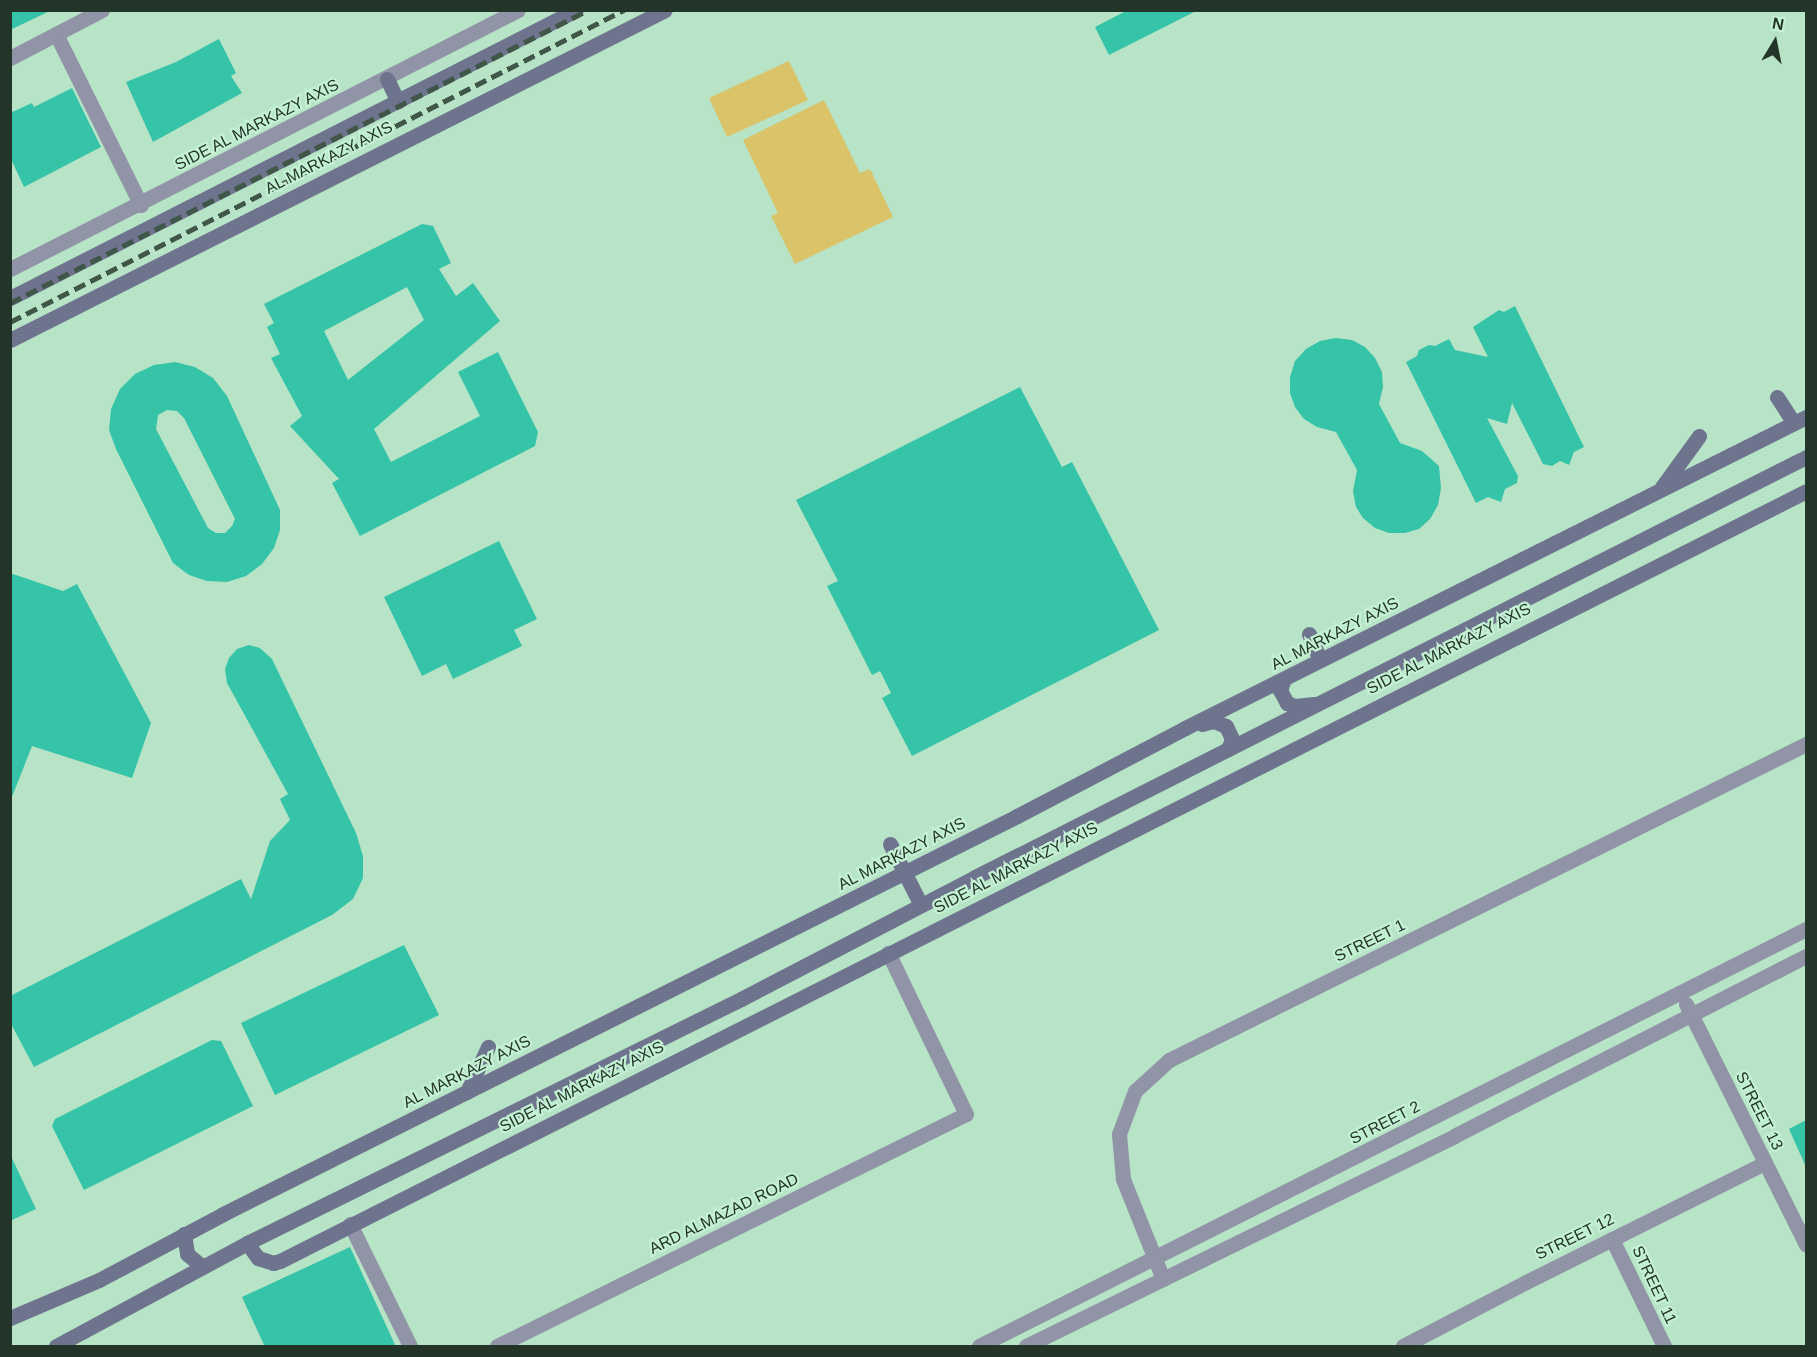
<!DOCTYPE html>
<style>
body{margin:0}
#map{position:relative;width:1817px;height:1357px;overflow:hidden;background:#b7e3c6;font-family:Helvetica,sans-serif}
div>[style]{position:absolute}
.green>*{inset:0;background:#dac368}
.building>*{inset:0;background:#35c4a7}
.street>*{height:15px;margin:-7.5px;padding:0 7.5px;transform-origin:7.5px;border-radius:7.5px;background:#9094a6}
.secondary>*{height:15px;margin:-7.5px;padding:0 7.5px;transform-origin:7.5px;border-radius:7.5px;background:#6e748e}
.rail>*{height:4.5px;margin-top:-2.25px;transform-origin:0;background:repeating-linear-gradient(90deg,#405648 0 12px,transparent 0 18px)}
span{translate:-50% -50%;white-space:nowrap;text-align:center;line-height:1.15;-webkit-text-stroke:4.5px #c4f1d3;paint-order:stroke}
.street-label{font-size:16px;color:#233429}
.frame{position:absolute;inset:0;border:12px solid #233429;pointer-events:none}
.north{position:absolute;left:1745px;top:12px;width:60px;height:60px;-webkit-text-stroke:4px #c4f1d3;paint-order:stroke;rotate:10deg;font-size:16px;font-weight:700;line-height:24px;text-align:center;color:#233429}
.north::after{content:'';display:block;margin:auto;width:21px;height:27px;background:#233429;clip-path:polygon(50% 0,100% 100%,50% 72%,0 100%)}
</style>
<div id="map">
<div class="green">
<div style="clip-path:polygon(789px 61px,808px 100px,727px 137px,709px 98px)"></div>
<div style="clip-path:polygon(824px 100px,860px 173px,870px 169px,893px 217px,795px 264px,771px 216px,778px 213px,743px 140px)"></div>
</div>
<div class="building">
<div style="clip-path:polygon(10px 10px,52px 10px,10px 30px)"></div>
<div style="clip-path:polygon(1128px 10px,1198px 10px,1109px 55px,1095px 27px)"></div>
<div style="clip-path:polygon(219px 39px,236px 73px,231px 76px,242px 93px,153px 142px,126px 82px,176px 62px)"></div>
<div style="clip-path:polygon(72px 88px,101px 147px,24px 187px,10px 157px,10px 113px,32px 103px,34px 107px)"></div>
<div style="clip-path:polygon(evenodd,422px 224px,433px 226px,451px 263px,439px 269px,456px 296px,473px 283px,500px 321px,374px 429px,391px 462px,480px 416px,458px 372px,498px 352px,538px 432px,535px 446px,360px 536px,332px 483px,339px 479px,290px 426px,302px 416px,271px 358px,280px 354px,267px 327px,274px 323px,264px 304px,422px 224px,407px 287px,424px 320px,348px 380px,324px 331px,407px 287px)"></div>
<div style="clip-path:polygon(1515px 306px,1584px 447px,1574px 452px,1569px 465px,1560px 461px,1552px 466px,1543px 464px,1512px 403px,1507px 424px,1487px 418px,1518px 476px,1517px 483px,1505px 489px,1501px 502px,1488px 497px,1476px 503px,1406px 362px,1417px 356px,1419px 350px,1429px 345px,1435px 346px,1449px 339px,1455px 350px,1488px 357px,1473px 327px,1499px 310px,1504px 312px)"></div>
<div style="clip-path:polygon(1336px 338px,1352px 340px,1365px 347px,1375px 358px,1382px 372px,1383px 387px,1379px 404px,1400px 443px,1422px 451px,1439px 466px,1441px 488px,1438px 505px,1430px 519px,1419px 529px,1405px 533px,1389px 533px,1375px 528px,1363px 518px,1356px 507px,1353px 491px,1357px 470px,1336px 432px,1317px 427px,1304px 419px,1295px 407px,1290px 393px,1290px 377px,1295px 361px,1306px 349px,1320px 341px)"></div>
<div style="clip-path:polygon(evenodd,175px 362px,195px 367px,213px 378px,227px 396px,280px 510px,280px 530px,274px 548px,262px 564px,246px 576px,227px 582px,207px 581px,189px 575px,173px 563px,116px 449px,109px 430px,111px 409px,120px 389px,135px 374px,154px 365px,175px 362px,167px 410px,177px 411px,184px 418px,235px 519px,232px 526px,225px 533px,216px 533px,208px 528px,156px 429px,158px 415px,167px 410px)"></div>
<div style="clip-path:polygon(1020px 387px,1062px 467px,1072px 462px,1159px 630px,912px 756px,882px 698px,891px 693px,880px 671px,872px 675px,827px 586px,838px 581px,796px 500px)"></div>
<div style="clip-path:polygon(499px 541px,537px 619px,514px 630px,522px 646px,453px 679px,446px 664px,422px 676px,384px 597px)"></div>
<div style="clip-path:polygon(10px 573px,63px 591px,77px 584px,151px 723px,132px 778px,32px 746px,10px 802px)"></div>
<div style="clip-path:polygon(249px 645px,260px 648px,272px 659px,356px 833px,363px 856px,363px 878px,353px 899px,332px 915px,34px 1067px,10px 1022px,10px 996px,241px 879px,251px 899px,270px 841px,290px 820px,280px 799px,288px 794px,227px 683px,225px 669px,229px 658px,237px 649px)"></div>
<div style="clip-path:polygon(404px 945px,439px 1015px,275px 1095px,241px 1023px)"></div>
<div style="clip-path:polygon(212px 1040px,221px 1041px,253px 1106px,84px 1190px,52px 1126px,55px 1119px)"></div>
<div style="clip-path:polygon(1806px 1120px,1806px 1167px,1789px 1129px)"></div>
<div style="clip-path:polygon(10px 1154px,36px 1209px,10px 1221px)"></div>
<div style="clip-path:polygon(350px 1247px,396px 1347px,265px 1347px,242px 1297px)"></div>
</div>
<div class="street">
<div style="left:56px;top:34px;width:191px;rotate:63.6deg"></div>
<div style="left:10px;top:58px;width:104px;rotate:-27.6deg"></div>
<div style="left:10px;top:269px;width:570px;rotate:-27.01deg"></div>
<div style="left:1686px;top:1004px;width:269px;rotate:63.5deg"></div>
<div style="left:350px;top:1224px;width:136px;rotate:63.8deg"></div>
<div style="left:1612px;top:1239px;width:119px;rotate:64.1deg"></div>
<div style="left:1163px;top:1279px;width:108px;rotate:-111.8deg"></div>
<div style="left:1123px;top:1179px;width:45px;rotate:-95.1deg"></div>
<div style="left:1119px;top:1134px;width:46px;rotate:-69.6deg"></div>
<div style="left:1135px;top:1091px;width:46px;rotate:-42.4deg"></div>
<div style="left:1169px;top:1060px;width:711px;rotate:-26.38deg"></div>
<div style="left:497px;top:1346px;width:523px;rotate:-26.32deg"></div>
<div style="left:966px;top:1114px;width:179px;rotate:-115.8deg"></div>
<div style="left:979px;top:1346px;width:926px;rotate:-26.76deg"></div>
<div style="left:1026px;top:1346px;width:477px;rotate:-26.1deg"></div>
<div style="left:1454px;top:1136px;width:395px;rotate:-27.1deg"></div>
<div style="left:1403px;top:1346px;width:139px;rotate:-27.5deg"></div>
<div style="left:1526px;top:1282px;width:267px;rotate:-26.5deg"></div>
</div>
<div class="secondary">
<div style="left:387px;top:79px;width:25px;rotate:64deg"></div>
<div style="left:10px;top:298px;width:635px;rotate:-26.97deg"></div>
<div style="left:10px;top:340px;width:733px;rotate:-26.74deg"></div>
<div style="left:1777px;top:397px;width:31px;rotate:57deg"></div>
<div style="left:1662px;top:487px;width:63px;rotate:-54deg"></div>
<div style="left:1309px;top:634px;width:28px;rotate:67deg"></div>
<div style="left:1284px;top:679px;width:12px;rotate:110deg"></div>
<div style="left:1280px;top:690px;width:15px;rotate:62deg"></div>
<div style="left:1287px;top:703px;width:9px;rotate:21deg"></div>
<div style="left:1295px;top:706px;width:19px;rotate:-6deg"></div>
<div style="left:1202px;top:724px;width:12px;rotate:-14deg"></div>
<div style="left:1214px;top:721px;width:13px;rotate:23deg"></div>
<div style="left:1226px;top:726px;width:14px;rotate:65deg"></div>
<div style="left:1232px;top:739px;width:11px;rotate:112deg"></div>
<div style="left:890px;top:844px;width:68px;rotate:63.1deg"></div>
<div style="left:467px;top:1092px;width:50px;rotate:-65deg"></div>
<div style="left:184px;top:1234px;width:20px;rotate:81deg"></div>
<div style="left:187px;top:1254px;width:19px;rotate:39deg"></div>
<div style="left:247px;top:1243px;width:19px;rotate:54deg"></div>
<div style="left:258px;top:1258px;width:16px;rotate:18deg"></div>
<div style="left:273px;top:1263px;width:7px;rotate:-16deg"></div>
<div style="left:280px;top:1261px;width:1709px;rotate:-26.77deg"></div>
<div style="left:10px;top:1318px;width:97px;rotate:-23.1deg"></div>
<div style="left:99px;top:1280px;width:140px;rotate:-28deg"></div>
<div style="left:223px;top:1214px;width:888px;rotate:-26.62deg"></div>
<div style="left:1017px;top:816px;width:190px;rotate:-27.6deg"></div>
<div style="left:1185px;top:728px;width:695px;rotate:-26.6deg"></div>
<div style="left:56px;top:1346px;width:217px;rotate:-28.3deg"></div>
<div style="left:247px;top:1243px;width:551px;rotate:-26.29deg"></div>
<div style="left:741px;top:999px;width:264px;rotate:-27.5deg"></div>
<div style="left:975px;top:877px;width:931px;rotate:-26.81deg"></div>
</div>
<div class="rail">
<div style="left:10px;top:303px;width:648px;rotate:-26.88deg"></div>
<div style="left:10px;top:322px;width:689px;rotate:-26.94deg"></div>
</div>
<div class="street-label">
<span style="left:257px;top:125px;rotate:-27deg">SIDE AL MARKAZY AXIS</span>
<span style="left:329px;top:158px;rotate:-27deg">AL MARKAZY AXIS</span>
<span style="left:1335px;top:634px;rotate:-27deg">AL MARKAZY AXIS</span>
<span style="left:1449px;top:649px;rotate:-27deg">SIDE AL MARKAZY AXIS</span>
<span style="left:902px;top:854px;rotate:-27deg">AL MARKAZY AXIS</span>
<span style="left:1016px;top:868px;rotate:-27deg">SIDE AL MARKAZY AXIS</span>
<span style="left:1370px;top:941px;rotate:-26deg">STREET 1</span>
<span style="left:467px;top:1072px;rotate:-27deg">AL MARKAZY AXIS</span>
<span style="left:582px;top:1087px;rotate:-27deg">SIDE AL MARKAZY AXIS</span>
<span style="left:1759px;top:1111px;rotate:63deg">STREET 13</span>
<span style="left:1385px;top:1123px;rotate:-27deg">STREET 2</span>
<span style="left:724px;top:1214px;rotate:-26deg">ARD ALMAZAD ROAD</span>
<span style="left:1575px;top:1237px;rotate:-26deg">STREET 12</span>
<span style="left:1654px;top:1285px;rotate:65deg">STREET 11</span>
</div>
<div class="frame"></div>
<div class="north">N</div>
</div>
